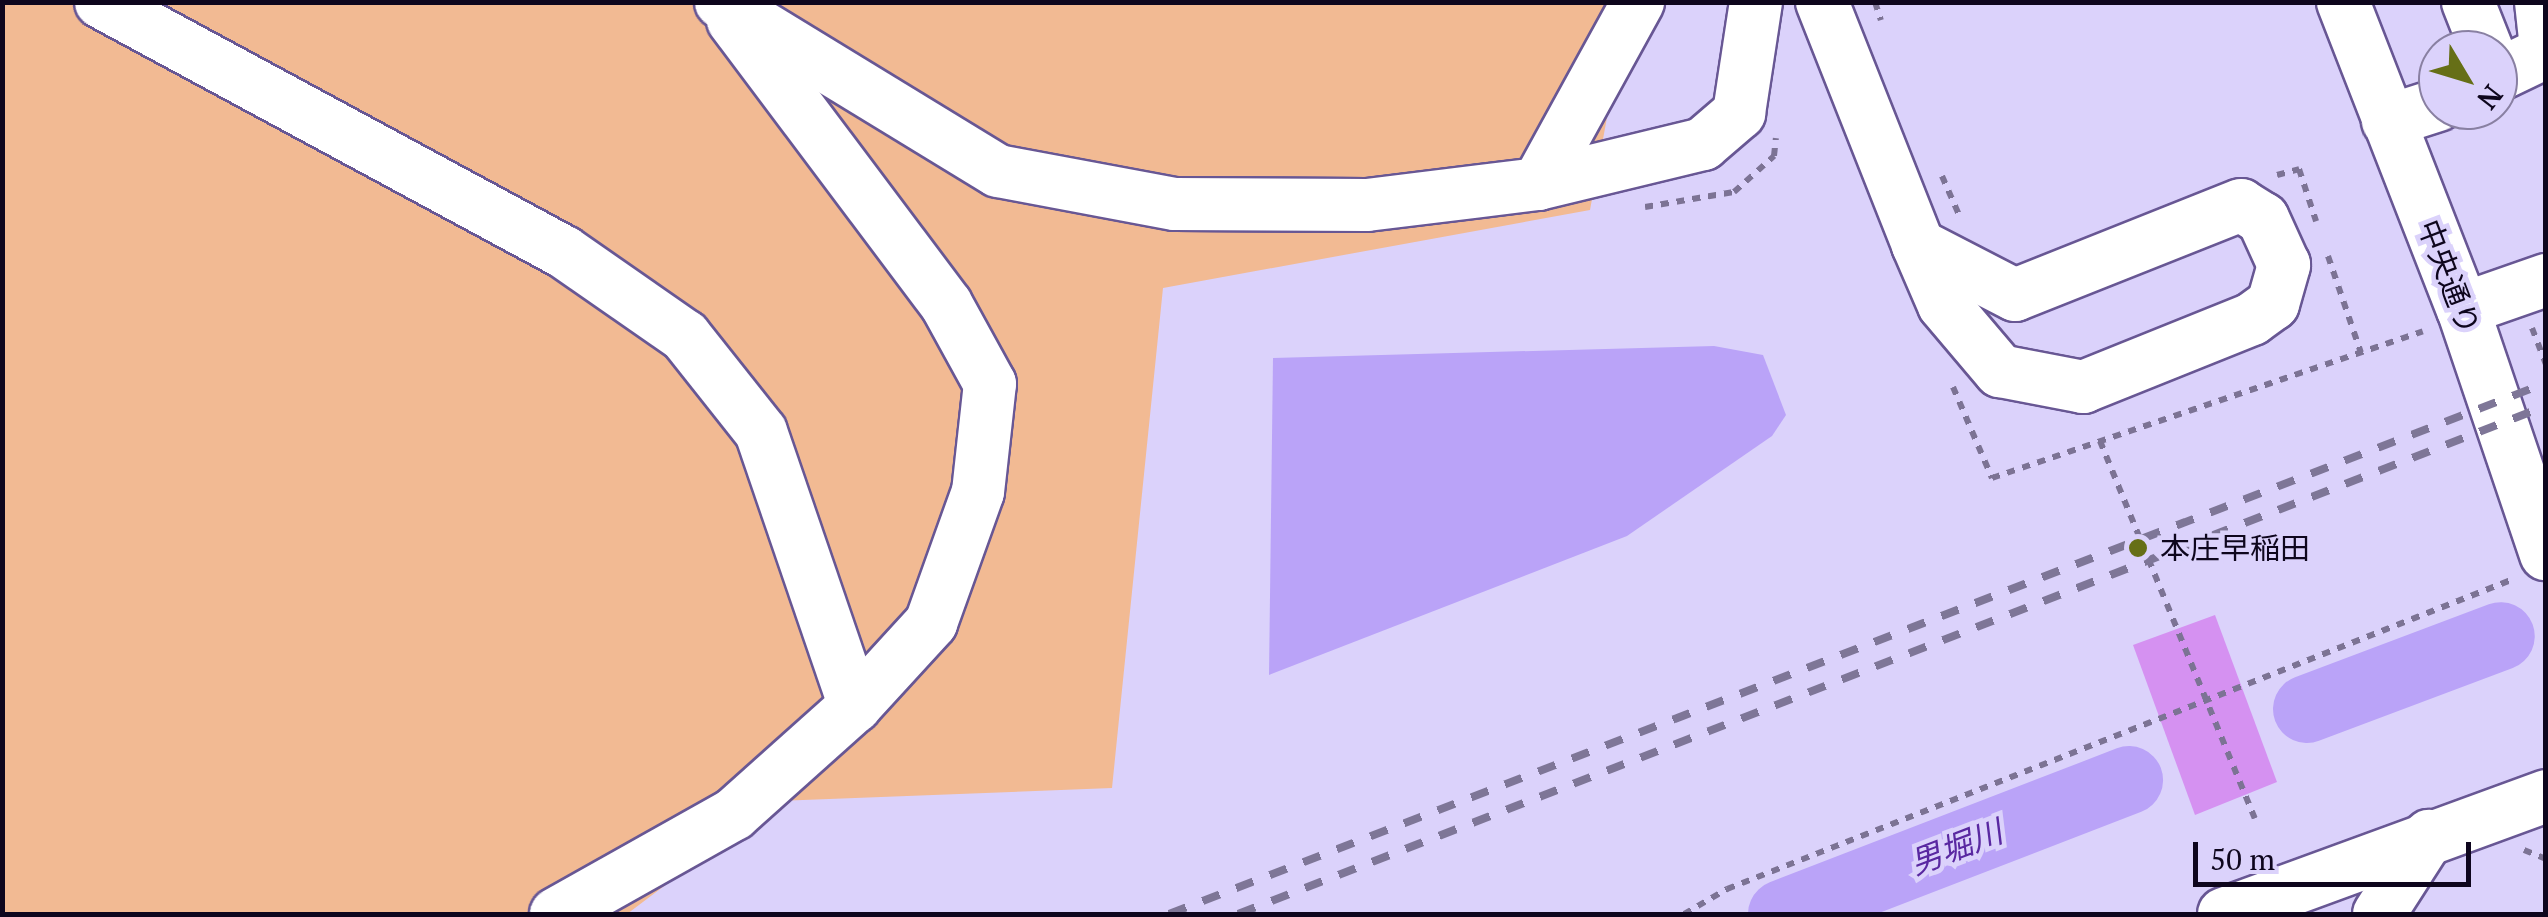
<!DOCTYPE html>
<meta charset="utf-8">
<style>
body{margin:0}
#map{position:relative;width:2548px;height:917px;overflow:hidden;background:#dbd2fb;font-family:"PT Serif","Noto Sans JP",serif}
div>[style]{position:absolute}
.green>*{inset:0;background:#f2ba93}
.water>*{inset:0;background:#baa3f8}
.river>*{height:68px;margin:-34px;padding:0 34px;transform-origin:34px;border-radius:34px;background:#baa3f8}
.building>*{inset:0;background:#d591f1}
.path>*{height:6px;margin-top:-3px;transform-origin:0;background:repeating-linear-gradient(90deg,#7c7394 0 8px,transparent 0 16px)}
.roads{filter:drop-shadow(2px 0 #685794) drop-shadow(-2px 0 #685794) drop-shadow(0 2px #685794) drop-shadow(0 -2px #685794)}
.minor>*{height:52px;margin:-26px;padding:0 26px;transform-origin:26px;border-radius:26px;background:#fff}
.rail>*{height:8px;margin-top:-4px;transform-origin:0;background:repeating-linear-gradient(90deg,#7e7697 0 18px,transparent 0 36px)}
.dots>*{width:28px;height:28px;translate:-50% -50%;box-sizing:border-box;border:5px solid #dbd2fb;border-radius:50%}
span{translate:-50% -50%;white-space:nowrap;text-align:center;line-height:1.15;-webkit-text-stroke:9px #dbd2fb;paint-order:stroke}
.street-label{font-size:30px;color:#0e061d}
.poi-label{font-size:30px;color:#0e061d}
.left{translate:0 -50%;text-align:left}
.water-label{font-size:32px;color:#5928a1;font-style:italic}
.frame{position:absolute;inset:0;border:5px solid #0e061d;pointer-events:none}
.north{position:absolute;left:2418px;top:30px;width:100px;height:100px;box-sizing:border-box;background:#dbd2fb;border:2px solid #8980a2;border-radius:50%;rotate:128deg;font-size:28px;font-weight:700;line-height:40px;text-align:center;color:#0e061d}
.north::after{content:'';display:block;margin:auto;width:35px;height:45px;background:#666f17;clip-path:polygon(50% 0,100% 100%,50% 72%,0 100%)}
.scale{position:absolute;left:2193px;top:842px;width:278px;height:45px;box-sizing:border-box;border:5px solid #0e061d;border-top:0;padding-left:12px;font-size:30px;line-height:35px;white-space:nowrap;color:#0e061d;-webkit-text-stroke:8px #dbd2fb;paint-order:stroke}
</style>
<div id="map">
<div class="green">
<div style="clip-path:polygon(2px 3px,1628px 3px,1590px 210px,1163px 288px,1112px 788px,777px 801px,627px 914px,3px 914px)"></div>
</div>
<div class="water">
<div style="clip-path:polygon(1714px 346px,1763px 355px,1786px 415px,1772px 436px,1627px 536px,1269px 675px,1273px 358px)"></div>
</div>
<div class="river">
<div style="left:2307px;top:709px;width:207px;rotate:-20.6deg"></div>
<div style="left:1782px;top:914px;width:372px;rotate:-21.1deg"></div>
</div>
<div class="building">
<div style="clip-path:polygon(2215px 615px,2277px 782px,2195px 815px,2133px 645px)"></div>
</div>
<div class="path">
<div style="left:1875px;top:2px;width:19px;rotate:72deg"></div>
<div style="left:2277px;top:175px;width:23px;rotate:-15deg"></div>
<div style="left:2299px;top:169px;width:55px;rotate:71.9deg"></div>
<div style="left:1942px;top:176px;width:43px;rotate:66.4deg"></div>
<div style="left:1645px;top:207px;width:90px;rotate:-9.6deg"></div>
<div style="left:1734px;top:192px;width:54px;rotate:-42deg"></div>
<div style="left:1774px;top:156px;width:18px;rotate:-84deg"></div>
<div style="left:2328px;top:256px;width:102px;rotate:71.2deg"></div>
<div style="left:2532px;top:328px;width:39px;rotate:69deg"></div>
<div style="left:1953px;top:387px;width:99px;rotate:66.8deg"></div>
<div style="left:1992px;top:478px;width:455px;rotate:-18.8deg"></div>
<div style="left:2100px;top:441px;width:408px;rotate:67.7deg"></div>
<div style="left:2524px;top:850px;width:24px;rotate:22deg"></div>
<div style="left:1684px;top:914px;width:50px;rotate:-30.2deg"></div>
<div style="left:1727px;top:889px;width:843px;rotate:-21.51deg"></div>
</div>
<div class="roads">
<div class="minor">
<div style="left:101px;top:2px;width:526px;rotate:28.37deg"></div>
<div style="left:564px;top:252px;width:147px;rotate:34.8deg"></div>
<div style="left:685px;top:336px;width:122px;rotate:51.6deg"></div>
<div style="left:761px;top:432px;width:290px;rotate:71.1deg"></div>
<div style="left:721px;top:2px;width:324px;rotate:31.4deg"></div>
<div style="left:998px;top:171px;width:180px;rotate:10.6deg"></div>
<div style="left:1175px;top:204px;width:192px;rotate:0.3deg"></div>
<div style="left:1367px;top:205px;width:172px;rotate:-7deg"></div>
<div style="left:1538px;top:184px;width:170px;rotate:-13.6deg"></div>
<div style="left:1703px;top:144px;width:48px;rotate:-40.7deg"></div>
<div style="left:1739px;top:113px;width:112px;rotate:-81.3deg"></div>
<div style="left:1822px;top:2px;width:261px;rotate:68.4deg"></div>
<div style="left:1918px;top:245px;width:65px;rotate:66.6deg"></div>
<div style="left:1944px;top:305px;width:87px;rotate:49.7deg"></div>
<div style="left:2000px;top:371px;width:85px;rotate:10.9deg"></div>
<div style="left:2083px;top:387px;width:182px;rotate:-21.9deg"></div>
<div style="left:2252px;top:319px;width:26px;rotate:-36deg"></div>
<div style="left:2273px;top:304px;width:41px;rotate:-74.2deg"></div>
<div style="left:2284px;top:265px;width:51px;rotate:-114.5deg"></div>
<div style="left:2263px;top:219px;width:26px;rotate:-148deg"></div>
<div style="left:2241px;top:205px;width:243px;rotate:158.3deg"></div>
<div style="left:2015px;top:295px;width:109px;rotate:-152.7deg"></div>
<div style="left:2343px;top:2px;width:330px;rotate:68.7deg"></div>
<div style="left:2463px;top:309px;width:259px;rotate:71.3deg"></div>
<div style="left:2468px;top:2px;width:52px;rotate:68.4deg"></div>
<div style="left:2541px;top:2px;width:46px;rotate:83.8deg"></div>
<div style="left:2498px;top:75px;width:53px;rotate:-25.6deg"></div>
<div style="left:2388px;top:121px;width:52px;rotate:-17.7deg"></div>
<div style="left:1538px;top:184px;width:208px;rotate:-61.2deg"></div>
<div style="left:2463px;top:309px;width:88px;rotate:-19.3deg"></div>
<div style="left:556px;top:914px;width:204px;rotate:-29.3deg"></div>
<div style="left:734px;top:814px;width:162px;rotate:-41.8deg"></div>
<div style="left:855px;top:706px;width:113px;rotate:-47.5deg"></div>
<div style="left:931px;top:623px;width:139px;rotate:-70.3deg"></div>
<div style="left:978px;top:492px;width:109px;rotate:-83.7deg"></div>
<div style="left:990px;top:384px;width:91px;rotate:-118.8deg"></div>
<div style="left:946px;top:304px;width:355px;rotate:-126.9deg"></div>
<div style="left:2224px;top:914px;width:343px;rotate:-20.1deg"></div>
<div style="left:2379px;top:914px;width:93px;rotate:-57.3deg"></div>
</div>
</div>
<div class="rail">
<div style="left:1169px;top:914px;width:1476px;rotate:-21.09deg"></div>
<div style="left:1238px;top:914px;width:1403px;rotate:-21.23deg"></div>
</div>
<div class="dots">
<div style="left:2138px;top:548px;background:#666f17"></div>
</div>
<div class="street-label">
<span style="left:2449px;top:277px;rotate:69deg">中央通り</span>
</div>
<div class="poi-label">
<span class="left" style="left:2160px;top:548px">本庄早稲田</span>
</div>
<div class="water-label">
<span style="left:1956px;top:847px;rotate:-21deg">男堀川</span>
</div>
<div class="frame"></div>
<div class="north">N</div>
<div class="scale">50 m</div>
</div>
